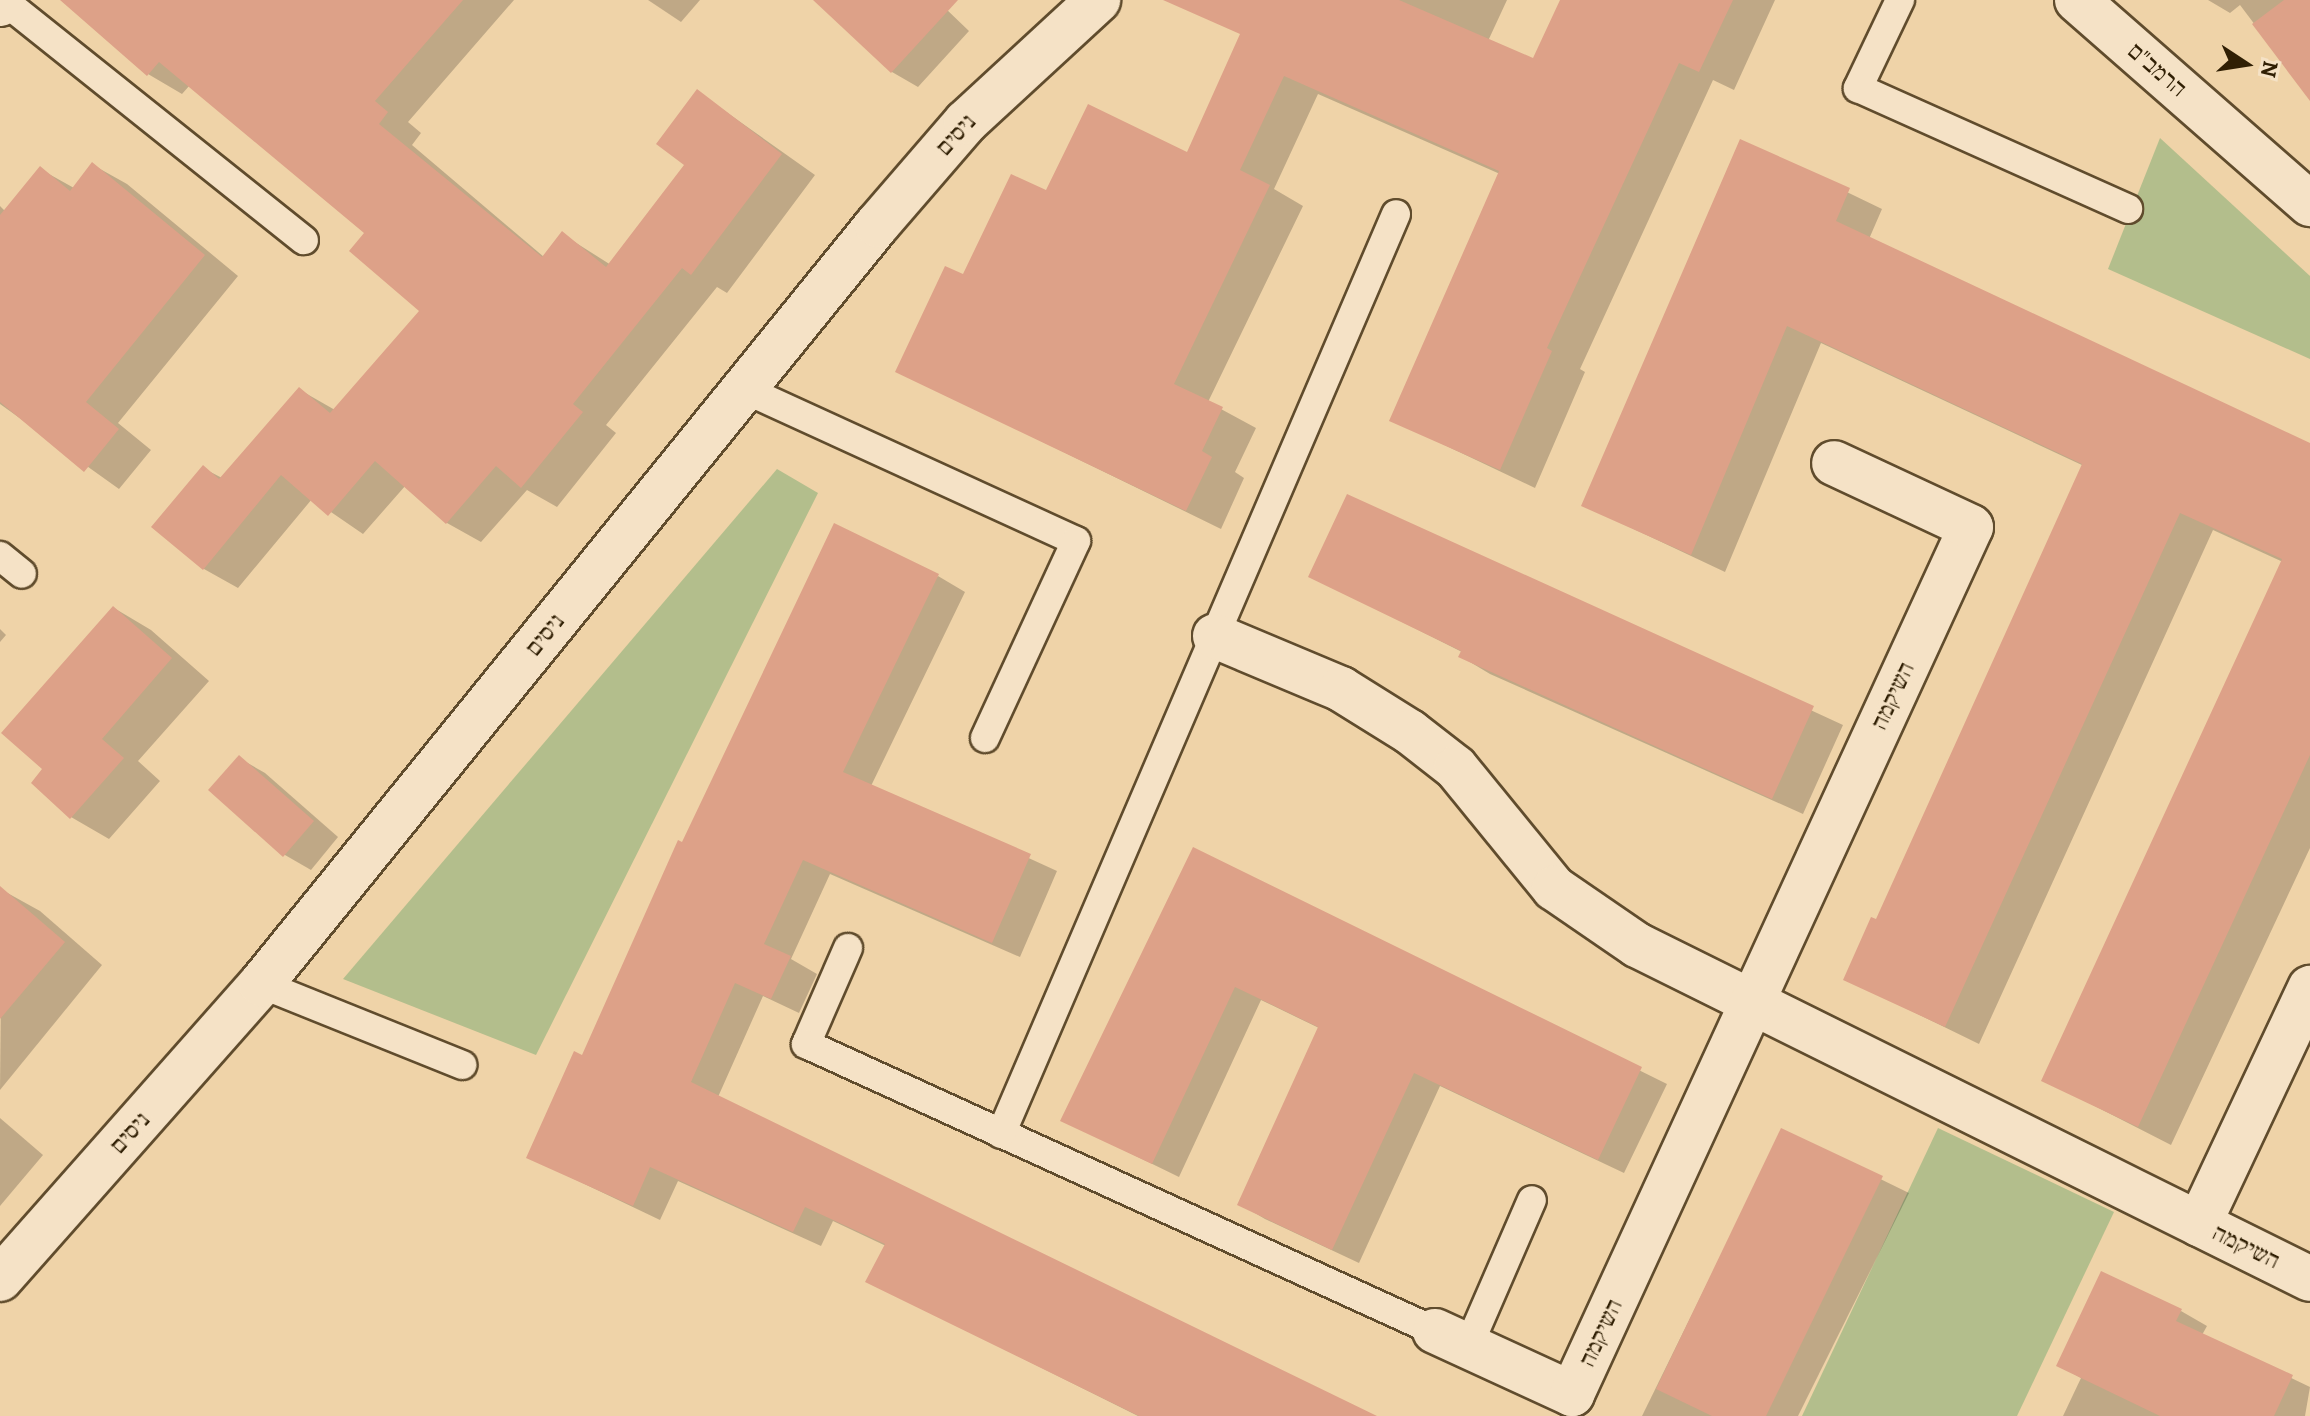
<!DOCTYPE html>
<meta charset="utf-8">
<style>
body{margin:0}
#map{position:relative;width:2310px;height:1416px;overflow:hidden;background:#efd3a8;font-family:Alegreya,"Frank Ruhl Libre",serif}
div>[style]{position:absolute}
.green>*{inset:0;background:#b3be8c}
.shadow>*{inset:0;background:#0003}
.building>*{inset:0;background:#dda188}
.roads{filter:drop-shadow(2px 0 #604c2d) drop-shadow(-2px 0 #604c2d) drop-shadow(0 2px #604c2d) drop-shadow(0 -2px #604c2d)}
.lane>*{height:28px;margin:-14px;padding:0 14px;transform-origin:14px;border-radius:14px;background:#f5e2c6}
.street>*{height:44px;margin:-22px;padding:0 22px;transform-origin:22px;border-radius:22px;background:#f5e2c6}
span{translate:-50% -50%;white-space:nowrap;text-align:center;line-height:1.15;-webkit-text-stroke:8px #f5e2c6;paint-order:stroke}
.street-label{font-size:24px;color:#301f04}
.north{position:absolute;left:2206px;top:24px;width:80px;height:80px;-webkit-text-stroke:6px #f5e2c6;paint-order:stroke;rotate:102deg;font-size:22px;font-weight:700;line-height:32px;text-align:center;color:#301f04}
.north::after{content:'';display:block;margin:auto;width:28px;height:36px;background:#301f04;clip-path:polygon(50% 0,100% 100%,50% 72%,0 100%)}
</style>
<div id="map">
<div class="green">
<div style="clip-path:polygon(2160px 138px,2310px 276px,2310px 359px,2108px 269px)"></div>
<div style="clip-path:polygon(777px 469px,818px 493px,536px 1055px,343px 979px)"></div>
<div style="clip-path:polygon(1938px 1128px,2114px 1212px,2017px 1416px,1802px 1416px)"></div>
</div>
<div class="shadow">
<div style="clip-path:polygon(77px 0,514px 0,408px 122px,421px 133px,412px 145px,544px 257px,562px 234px,611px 265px,687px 165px,698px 92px,815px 175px,727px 293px,717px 287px,606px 425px,616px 433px,557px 507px,527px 490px,481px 542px,447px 523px,406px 485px,363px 534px,312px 499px,238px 588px,204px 569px,203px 468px,222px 478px,300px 390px,335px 410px,422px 310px,367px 232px,190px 85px,182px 94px,148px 74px)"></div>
<div style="clip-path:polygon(648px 0,700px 0,681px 22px)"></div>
<div style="clip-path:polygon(844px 0,950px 0,944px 7px,969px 31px,918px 87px,892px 72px,832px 16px)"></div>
<div style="clip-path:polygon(1240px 0,1507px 0,1488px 41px,1534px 61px,1562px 0,1775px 0,1734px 90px,1713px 80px,1580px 369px,1585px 372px,1535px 488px,1392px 420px,1500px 174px,1318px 94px,1274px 189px,1303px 206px,1208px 402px,1256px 428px,1235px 472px,1244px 478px,1221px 529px,898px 371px,963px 276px,1047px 193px,1188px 155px,1242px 35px)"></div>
<div style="clip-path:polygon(2208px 0,2310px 0,2310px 98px,2240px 5px,2230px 13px)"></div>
<div style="clip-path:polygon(1741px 141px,1882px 209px,1869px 239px,2310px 446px,2310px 848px,2171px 1145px,2044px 1080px,2283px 562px,2213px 530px,1979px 1044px,1846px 979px,1877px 922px,2084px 466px,1821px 343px,1725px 572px,1583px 505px)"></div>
<div style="clip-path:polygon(93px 165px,127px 184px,238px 276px,118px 423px,151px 450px,119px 489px,0 404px,0 206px,5px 211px,40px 169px,74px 188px)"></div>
<div style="clip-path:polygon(1348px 496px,1843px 725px,1803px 814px,1490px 674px,1460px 656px,1462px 652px,1311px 576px)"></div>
<div style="clip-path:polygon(938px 576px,965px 592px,871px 786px,1057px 871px,1020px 957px,830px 874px,791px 959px,817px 974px,799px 1013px,763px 996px,718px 1097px,1373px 1416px,1138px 1416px,868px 1281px,886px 1246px,833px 1221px,821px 1246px,678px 1181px,660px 1220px,528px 1157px,583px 1057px,683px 845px)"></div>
<div style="clip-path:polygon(114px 608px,151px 630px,209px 681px,138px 761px,160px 781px,109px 839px,71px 817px,45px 769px)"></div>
<div style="clip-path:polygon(0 629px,6px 635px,0 642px)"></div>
<div style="clip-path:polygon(239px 758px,265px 773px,338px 837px,311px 870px,285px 855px,211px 790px)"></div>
<div style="clip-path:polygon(1194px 850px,1667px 1084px,1624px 1173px,1440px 1086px,1359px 1263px,1265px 1219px,1240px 1204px,1319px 1028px,1261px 1000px,1179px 1177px,1062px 1120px)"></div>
<div style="clip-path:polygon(2px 890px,40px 911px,102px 965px,0 1090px)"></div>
<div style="clip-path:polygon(0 1118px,43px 1155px,0 1206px)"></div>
<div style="clip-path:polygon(1782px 1131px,1909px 1193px,1798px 1416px,1642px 1416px)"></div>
<div style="clip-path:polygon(2181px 1311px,2207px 1326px,2202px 1335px,2310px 1387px,2305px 1416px,2063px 1416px,2081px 1378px,2058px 1365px)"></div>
</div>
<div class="building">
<div style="clip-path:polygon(60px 0,463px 0,375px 101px,388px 112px,379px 124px,542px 257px,562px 231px,606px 267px,684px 165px,656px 144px,697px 89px,782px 154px,691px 275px,682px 268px,573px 404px,583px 412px,521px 488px,496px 466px,446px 524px,375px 461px,328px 516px,281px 475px,203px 570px,151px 527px,203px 465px,219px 479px,299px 387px,330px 413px,419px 311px,349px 251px,364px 233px,159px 62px,147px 76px)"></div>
<div style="clip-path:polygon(813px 0,958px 0,891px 73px)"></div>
<div style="clip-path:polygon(1163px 0,1399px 0,1533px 58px,1560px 0,1733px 0,1699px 72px,1679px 63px,1547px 348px,1552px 351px,1500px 470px,1389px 421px,1499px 171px,1284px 76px,1240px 170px,1270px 185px,1174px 384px,1223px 407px,1202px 451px,1212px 457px,1186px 511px,895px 372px,945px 266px,963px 274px,1011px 174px,1046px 190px,1088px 104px,1187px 152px,1240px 34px)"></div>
<div style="clip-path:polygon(2284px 0,2310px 0,2310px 101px,2252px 24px)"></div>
<div style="clip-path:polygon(1740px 139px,1850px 188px,1836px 221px,2310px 443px,2310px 755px,2138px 1127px,2041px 1081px,2282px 559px,2180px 513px,1945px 1027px,1843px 980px,1871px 917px,1876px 919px,2082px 464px,1787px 326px,1691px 555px,1581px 506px)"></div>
<div style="clip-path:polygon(92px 162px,205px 255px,86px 402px,119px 429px,84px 472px,0 402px,0 215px,40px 166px,70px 191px)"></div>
<div style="clip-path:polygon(1347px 494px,1814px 706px,1772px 799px,1458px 657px,1461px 651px,1308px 577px)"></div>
<div style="clip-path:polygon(834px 523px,939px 574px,843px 772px,1031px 854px,992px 943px,803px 860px,764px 944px,791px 956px,771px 999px,735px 983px,691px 1082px,1377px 1416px,1139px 1416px,865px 1282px,885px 1244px,805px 1207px,793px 1232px,650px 1167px,633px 1206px,526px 1158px,574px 1051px,582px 1055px,678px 840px,682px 842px)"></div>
<div style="clip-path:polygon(113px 606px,172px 658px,102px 739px,124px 758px,70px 819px,31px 783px,42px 769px,1px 733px)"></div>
<div style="clip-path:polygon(239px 755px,314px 821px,283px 857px,208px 790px)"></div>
<div style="clip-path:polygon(1193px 847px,1642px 1067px,1598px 1160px,1414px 1073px,1332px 1250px,1237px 1205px,1318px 1027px,1235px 987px,1152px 1164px,1060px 1121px)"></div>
<div style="clip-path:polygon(0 886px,65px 942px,0 1019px)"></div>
<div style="clip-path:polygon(1781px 1128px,1883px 1176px,1766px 1416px,1712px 1416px,1656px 1389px)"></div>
<div style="clip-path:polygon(2101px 1271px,2182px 1309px,2176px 1321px,2293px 1375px,2274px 1416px,2160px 1416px,2056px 1366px)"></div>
</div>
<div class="roads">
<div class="lane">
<div style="left:3px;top:0;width:385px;rotate:38.6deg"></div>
<div style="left:1900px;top:0;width:98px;rotate:115.5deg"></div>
<div style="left:1858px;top:88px;width:296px;rotate:24.1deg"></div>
<div style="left:744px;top:389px;width:365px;rotate:24.6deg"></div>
<div style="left:1076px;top:541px;width:217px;rotate:114.8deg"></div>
<div style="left:0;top:556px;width:28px;rotate:39deg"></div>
<div style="left:848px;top:948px;width:105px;rotate:113.6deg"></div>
<div style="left:806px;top:1044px;width:691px;rotate:24.53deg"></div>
<div style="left:261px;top:984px;width:217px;rotate:21.9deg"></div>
<div style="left:1001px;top:1134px;width:1001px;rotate:-66.76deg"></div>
<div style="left:1468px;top:1347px;width:160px;rotate:-66.5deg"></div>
</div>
<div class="street">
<div style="left:2077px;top:0;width:310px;rotate:41.2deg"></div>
<div style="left:0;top:4px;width:5px;rotate:-53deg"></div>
<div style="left:1215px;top:636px;width:137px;rotate:22.8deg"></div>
<div style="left:1341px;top:689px;width:81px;rotate:31.9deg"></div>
<div style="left:1410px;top:732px;width:58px;rotate:38deg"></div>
<div style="left:1456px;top:768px;width:155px;rotate:50.8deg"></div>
<div style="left:1554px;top:888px;width:101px;rotate:34.5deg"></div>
<div style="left:1637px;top:945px;width:751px;rotate:26.39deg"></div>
<div style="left:2199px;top:1224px;width:261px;rotate:-64.8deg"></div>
<div style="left:0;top:1279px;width:394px;rotate:-48.5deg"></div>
<div style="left:261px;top:984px;width:978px;rotate:-50.94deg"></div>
<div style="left:877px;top:225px;width:136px;rotate:-49.2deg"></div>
<div style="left:966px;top:122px;width:180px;rotate:-42.7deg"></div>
<div style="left:1435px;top:1331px;width:151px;rotate:24.7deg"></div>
<div style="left:1572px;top:1394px;width:954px;rotate:-65.29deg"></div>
<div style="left:1971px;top:527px;width:151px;rotate:-155deg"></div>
</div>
</div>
<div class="street-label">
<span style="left:2157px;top:70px;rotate:41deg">הרמב"ם</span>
<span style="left:956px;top:135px;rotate:-48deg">ניסים</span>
<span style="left:545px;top:635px;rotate:-51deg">ניסים</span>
<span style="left:1893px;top:696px;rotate:-65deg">השיקמה</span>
<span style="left:130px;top:1133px;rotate:-48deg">ניסים</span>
<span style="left:2246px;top:1247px;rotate:26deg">השיקמה</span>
<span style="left:1601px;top:1333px;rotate:-65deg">השיקמה</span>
</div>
<div class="north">N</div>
</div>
